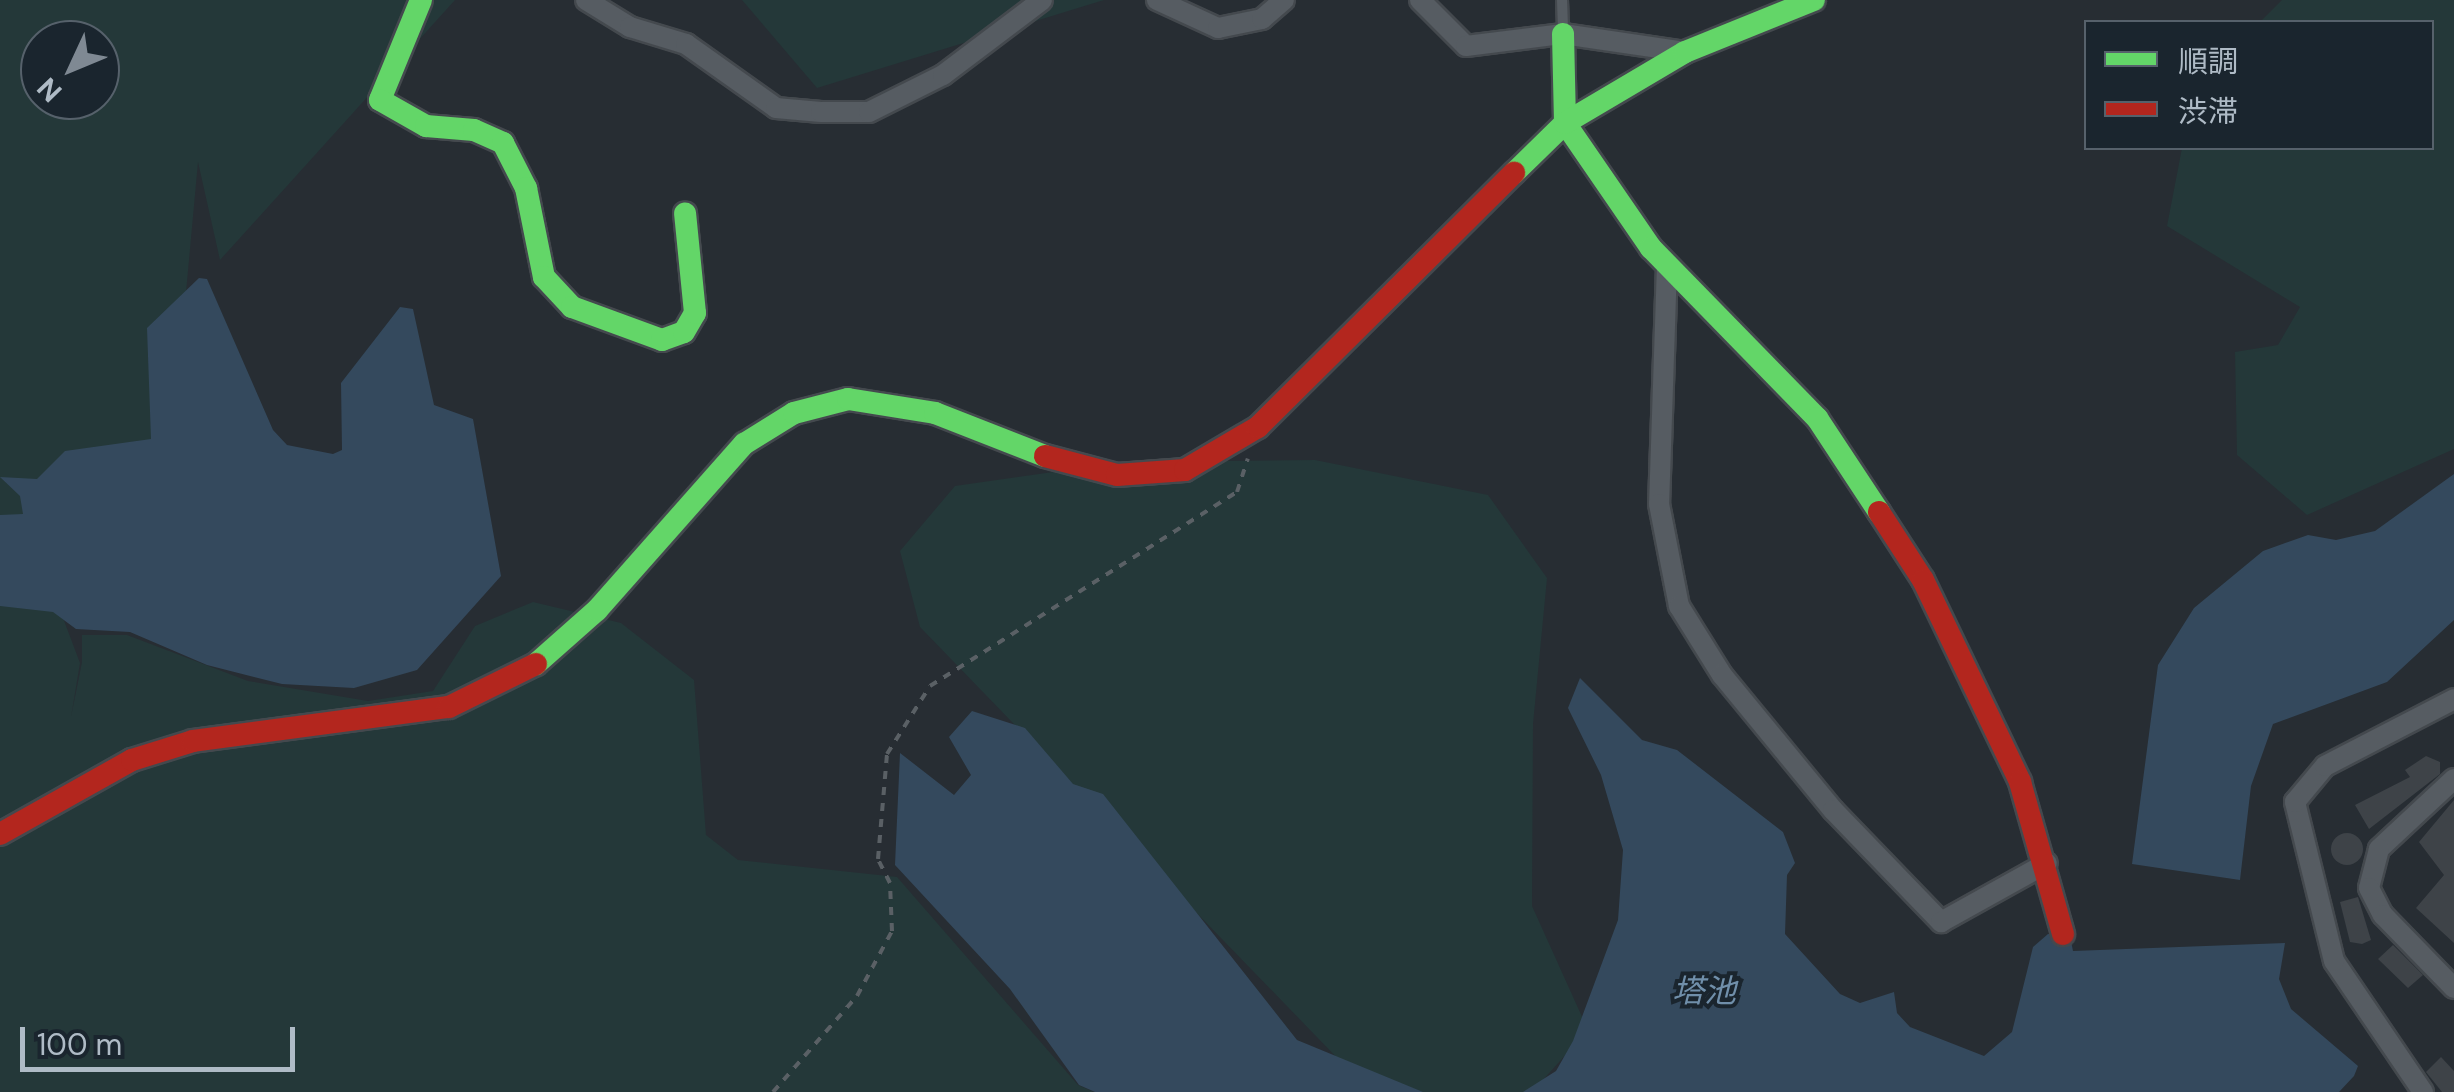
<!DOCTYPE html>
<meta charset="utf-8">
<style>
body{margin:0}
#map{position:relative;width:2454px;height:1092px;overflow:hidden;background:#272d33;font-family:"DM Sans","Noto Sans JP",sans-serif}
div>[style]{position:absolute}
.green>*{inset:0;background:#243839}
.water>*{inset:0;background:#34495d}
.building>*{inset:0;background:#3e4348}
.round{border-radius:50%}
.path>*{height:4px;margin-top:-2px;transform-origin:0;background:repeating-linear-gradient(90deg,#5a6065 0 8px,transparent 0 16px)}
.roads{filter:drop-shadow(2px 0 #44494e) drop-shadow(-2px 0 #44494e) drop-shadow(0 2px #44494e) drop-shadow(0 -2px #44494e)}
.lane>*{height:10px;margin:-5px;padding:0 5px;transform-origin:5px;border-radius:5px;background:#565c62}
.street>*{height:20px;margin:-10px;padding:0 10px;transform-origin:10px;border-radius:10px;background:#565c62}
.fast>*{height:22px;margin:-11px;padding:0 11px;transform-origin:11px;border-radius:11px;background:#63d668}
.jam>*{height:22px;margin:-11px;padding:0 11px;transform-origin:11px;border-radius:11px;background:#b3261e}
span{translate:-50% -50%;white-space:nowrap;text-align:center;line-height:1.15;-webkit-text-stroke:8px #1a252e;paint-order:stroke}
.water-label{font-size:32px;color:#708faa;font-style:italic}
.legend{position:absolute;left:2084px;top:20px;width:350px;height:130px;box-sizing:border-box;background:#1a252e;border:2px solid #56616b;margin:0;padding:12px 18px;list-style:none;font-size:30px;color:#afbbc6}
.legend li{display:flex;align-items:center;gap:20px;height:50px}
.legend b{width:50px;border:2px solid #56616b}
.north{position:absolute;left:20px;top:20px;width:100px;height:100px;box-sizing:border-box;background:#1a252e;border:2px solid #56616b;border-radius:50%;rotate:226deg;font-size:28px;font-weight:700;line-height:40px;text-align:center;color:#afbbc6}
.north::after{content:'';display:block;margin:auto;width:35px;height:45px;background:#7f8993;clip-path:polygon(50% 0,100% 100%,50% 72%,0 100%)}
.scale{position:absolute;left:20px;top:1027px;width:275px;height:45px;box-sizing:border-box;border:5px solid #afbbc6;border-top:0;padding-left:12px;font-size:30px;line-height:35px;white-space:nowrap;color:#afbbc6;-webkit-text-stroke:8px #1a252e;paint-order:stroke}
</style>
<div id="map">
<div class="green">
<div style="clip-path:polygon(evenodd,0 0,455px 0,220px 260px,198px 162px,175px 412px,142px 455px,37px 549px,80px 663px,71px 717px,82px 662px,82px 635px,127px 635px,248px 681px,368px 701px,433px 691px,475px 626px,533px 602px,621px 623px,694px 680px,706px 835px,738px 860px,897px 877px,1078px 1085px,1094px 1092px,0 1092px,0 0,40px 40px,100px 40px,100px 100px,40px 100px,40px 40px)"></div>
<div style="clip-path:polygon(742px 0,1104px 0,817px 88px)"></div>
<div style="clip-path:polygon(2282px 0,2454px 0,2454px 449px,2307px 515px,2237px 455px,2235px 352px,2278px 345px,2300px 307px,2167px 226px,2182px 148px,2432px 148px,2432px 22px,2260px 22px)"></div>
<div style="clip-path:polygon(1315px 460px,1488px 495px,1547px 578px,1533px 724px,1532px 906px,1588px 1030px,1532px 1092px,1384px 1092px,1343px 1064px,920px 627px,900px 551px,955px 486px,1124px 462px)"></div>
</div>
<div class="water">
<div style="clip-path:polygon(199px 278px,207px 279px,273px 430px,287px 445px,333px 454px,342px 450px,341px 383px,400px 307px,413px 309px,434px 405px,473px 419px,501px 576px,417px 670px,354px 688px,282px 684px,207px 665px,130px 632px,76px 629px,53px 612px,0 606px,0 515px,23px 514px,20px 496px,0 477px,37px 479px,65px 451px,151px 439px,147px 328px)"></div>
<div style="clip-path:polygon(2454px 474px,2454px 620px,2387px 682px,2273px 724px,2251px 786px,2240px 880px,2132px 864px,2158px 665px,2194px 608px,2263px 551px,2308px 535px,2336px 540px,2375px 531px)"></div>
<div style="clip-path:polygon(1580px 678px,1642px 740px,1677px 750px,1783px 832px,1795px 863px,1787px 875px,1785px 934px,1840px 994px,1860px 1003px,1894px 992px,1897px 1013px,1910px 1027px,1984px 1056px,2012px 1032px,2033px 947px,2048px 934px,2070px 936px,2073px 951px,2285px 943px,2279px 979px,2291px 1009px,2358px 1066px,2354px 1076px,2339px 1092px,1523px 1092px,1556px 1071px,1573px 1041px,1618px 920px,1623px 850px,1601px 775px,1568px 708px)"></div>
<div style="clip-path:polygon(972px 711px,1025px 728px,1073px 784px,1103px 794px,1297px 1040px,1423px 1092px,1095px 1092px,1079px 1085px,1010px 989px,895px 865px,900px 753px,954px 795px,971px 775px,949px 737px)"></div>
</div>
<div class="building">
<div style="clip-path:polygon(2426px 756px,2440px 762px,2440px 774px,2369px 829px,2355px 805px,2410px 777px,2405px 770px)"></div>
<div style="clip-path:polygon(2454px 800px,2454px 943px,2416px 908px,2444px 875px,2419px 842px)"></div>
<div class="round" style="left:2331px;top:833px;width:32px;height:32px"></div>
<div style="clip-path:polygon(2358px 897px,2371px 940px,2362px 944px,2350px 942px,2340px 902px)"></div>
<div style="clip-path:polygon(2393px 945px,2423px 975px,2408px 988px,2378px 959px)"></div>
<div style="clip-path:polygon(2441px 1057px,2454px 1071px,2454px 1092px,2442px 1092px,2426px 1072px)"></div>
</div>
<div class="path">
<div style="left:773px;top:1092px;width:128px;rotate:-48.8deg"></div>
<div style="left:857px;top:996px;width:74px;rotate:-61.7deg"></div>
<div style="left:892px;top:931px;width:48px;rotate:-92.4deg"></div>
<div style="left:890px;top:883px;width:27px;rotate:-117deg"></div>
<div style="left:878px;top:859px;width:105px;rotate:-85.1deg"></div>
<div style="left:887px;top:754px;width:80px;rotate:-57.7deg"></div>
<div style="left:930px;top:686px;width:363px;rotate:-32.3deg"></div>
<div style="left:1237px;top:492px;width:35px;rotate:-72deg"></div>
</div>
<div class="roads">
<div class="lane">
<div style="left:1562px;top:0;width:34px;rotate:88deg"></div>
</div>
<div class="street">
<div style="left:586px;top:0;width:52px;rotate:31.5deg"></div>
<div style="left:630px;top:27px;width:59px;rotate:16.9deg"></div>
<div style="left:686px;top:44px;width:110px;rotate:35.4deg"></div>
<div style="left:776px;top:108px;width:45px;rotate:5.1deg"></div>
<div style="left:821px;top:112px;width:48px"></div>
<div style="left:869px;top:112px;width:83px;rotate:-26.6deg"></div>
<div style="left:943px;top:75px;width:124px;rotate:-37.1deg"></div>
<div style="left:1157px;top:0;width:67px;rotate:24.7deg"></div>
<div style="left:1218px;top:28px;width:45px;rotate:-11.6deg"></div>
<div style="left:1262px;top:19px;width:29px;rotate:-41deg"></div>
<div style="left:1420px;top:0;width:65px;rotate:45deg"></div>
<div style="left:1466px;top:46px;width:98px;rotate:-7.1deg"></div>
<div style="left:1563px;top:34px;width:123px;rotate:8.4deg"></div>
<div style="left:1667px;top:265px;width:239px;rotate:91.9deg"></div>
<div style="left:1659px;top:504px;width:104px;rotate:78.9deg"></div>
<div style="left:1679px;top:606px;width:81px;rotate:58.1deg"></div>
<div style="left:1722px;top:675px;width:175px;rotate:50.6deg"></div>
<div style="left:1833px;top:810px;width:156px;rotate:46deg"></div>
<div style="left:1941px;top:922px;width:121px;rotate:-29.1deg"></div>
<div style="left:2454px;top:779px;width:103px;rotate:137deg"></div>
<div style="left:2379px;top:849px;width:40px;rotate:104.4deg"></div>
<div style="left:2369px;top:888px;width:30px;rotate:63deg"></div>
<div style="left:2383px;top:915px;width:102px;rotate:45.8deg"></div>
<div style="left:2423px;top:1092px;width:158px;rotate:-124.2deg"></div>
<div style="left:2334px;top:961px;width:164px;rotate:-103.8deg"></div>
<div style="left:2295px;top:802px;width:47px;rotate:-50.2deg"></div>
<div style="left:2325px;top:766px;width:145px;rotate:-27.4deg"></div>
</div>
<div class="fast">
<div style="left:421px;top:0;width:108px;rotate:112.3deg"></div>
<div style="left:380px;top:100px;width:53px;rotate:29.5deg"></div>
<div style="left:426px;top:126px;width:48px;rotate:4.8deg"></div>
<div style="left:474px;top:130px;width:32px;rotate:24deg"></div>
<div style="left:503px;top:143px;width:51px;rotate:62.9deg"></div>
<div style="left:526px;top:188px;width:91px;rotate:78.6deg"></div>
<div style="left:544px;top:277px;width:41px;rotate:47deg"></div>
<div style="left:572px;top:307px;width:96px;rotate:20.1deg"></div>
<div style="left:662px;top:340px;width:23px;rotate:-20deg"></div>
<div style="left:684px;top:332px;width:22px;rotate:-60deg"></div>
<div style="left:695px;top:313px;width:100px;rotate:-95.7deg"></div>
<div style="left:1563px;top:34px;width:89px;rotate:88.7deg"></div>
<div style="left:1565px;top:123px;width:152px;rotate:55.5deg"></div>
<div style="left:1651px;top:248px;width:238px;rotate:45.7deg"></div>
<div style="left:1817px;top:418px;width:113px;rotate:56.6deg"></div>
<div style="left:1514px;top:173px;width:71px;rotate:-44.4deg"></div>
<div style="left:1565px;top:123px;width:139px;rotate:-30.6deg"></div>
<div style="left:1685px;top:52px;width:139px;rotate:-22deg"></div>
<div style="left:536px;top:664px;width:81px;rotate:-41.5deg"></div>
<div style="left:597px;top:610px;width:222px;rotate:-48.5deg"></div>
<div style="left:744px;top:444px;width:59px;rotate:-31.8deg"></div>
<div style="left:794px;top:413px;width:56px;rotate:-14.5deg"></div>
<div style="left:848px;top:399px;width:88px;rotate:9.1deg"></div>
<div style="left:935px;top:413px;width:118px;rotate:21.4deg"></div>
</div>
<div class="jam">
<div style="left:1045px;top:456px;width:74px;rotate:14.8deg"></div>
<div style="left:1117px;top:475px;width:68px;rotate:-4.2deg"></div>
<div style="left:1185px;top:470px;width:85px;rotate:-30.5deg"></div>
<div style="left:1258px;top:427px;width:361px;rotate:-44.8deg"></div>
<div style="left:1879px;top:512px;width:81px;rotate:57.1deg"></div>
<div style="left:1923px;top:580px;width:224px;rotate:64.3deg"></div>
<div style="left:2020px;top:782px;width:158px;rotate:74.2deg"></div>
<div style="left:0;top:834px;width:151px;rotate:-29.3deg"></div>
<div style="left:132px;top:760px;width:64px;rotate:-17.3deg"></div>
<div style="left:193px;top:741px;width:258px;rotate:-7.6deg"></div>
<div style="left:449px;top:707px;width:97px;rotate:-26.3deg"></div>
</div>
</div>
<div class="water-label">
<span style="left:1704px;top:991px">塔池</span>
</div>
<ul class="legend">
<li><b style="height:12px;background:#63d668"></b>順調</li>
<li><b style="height:12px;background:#b3261e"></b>渋滞</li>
</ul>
<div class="north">N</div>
<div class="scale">100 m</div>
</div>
